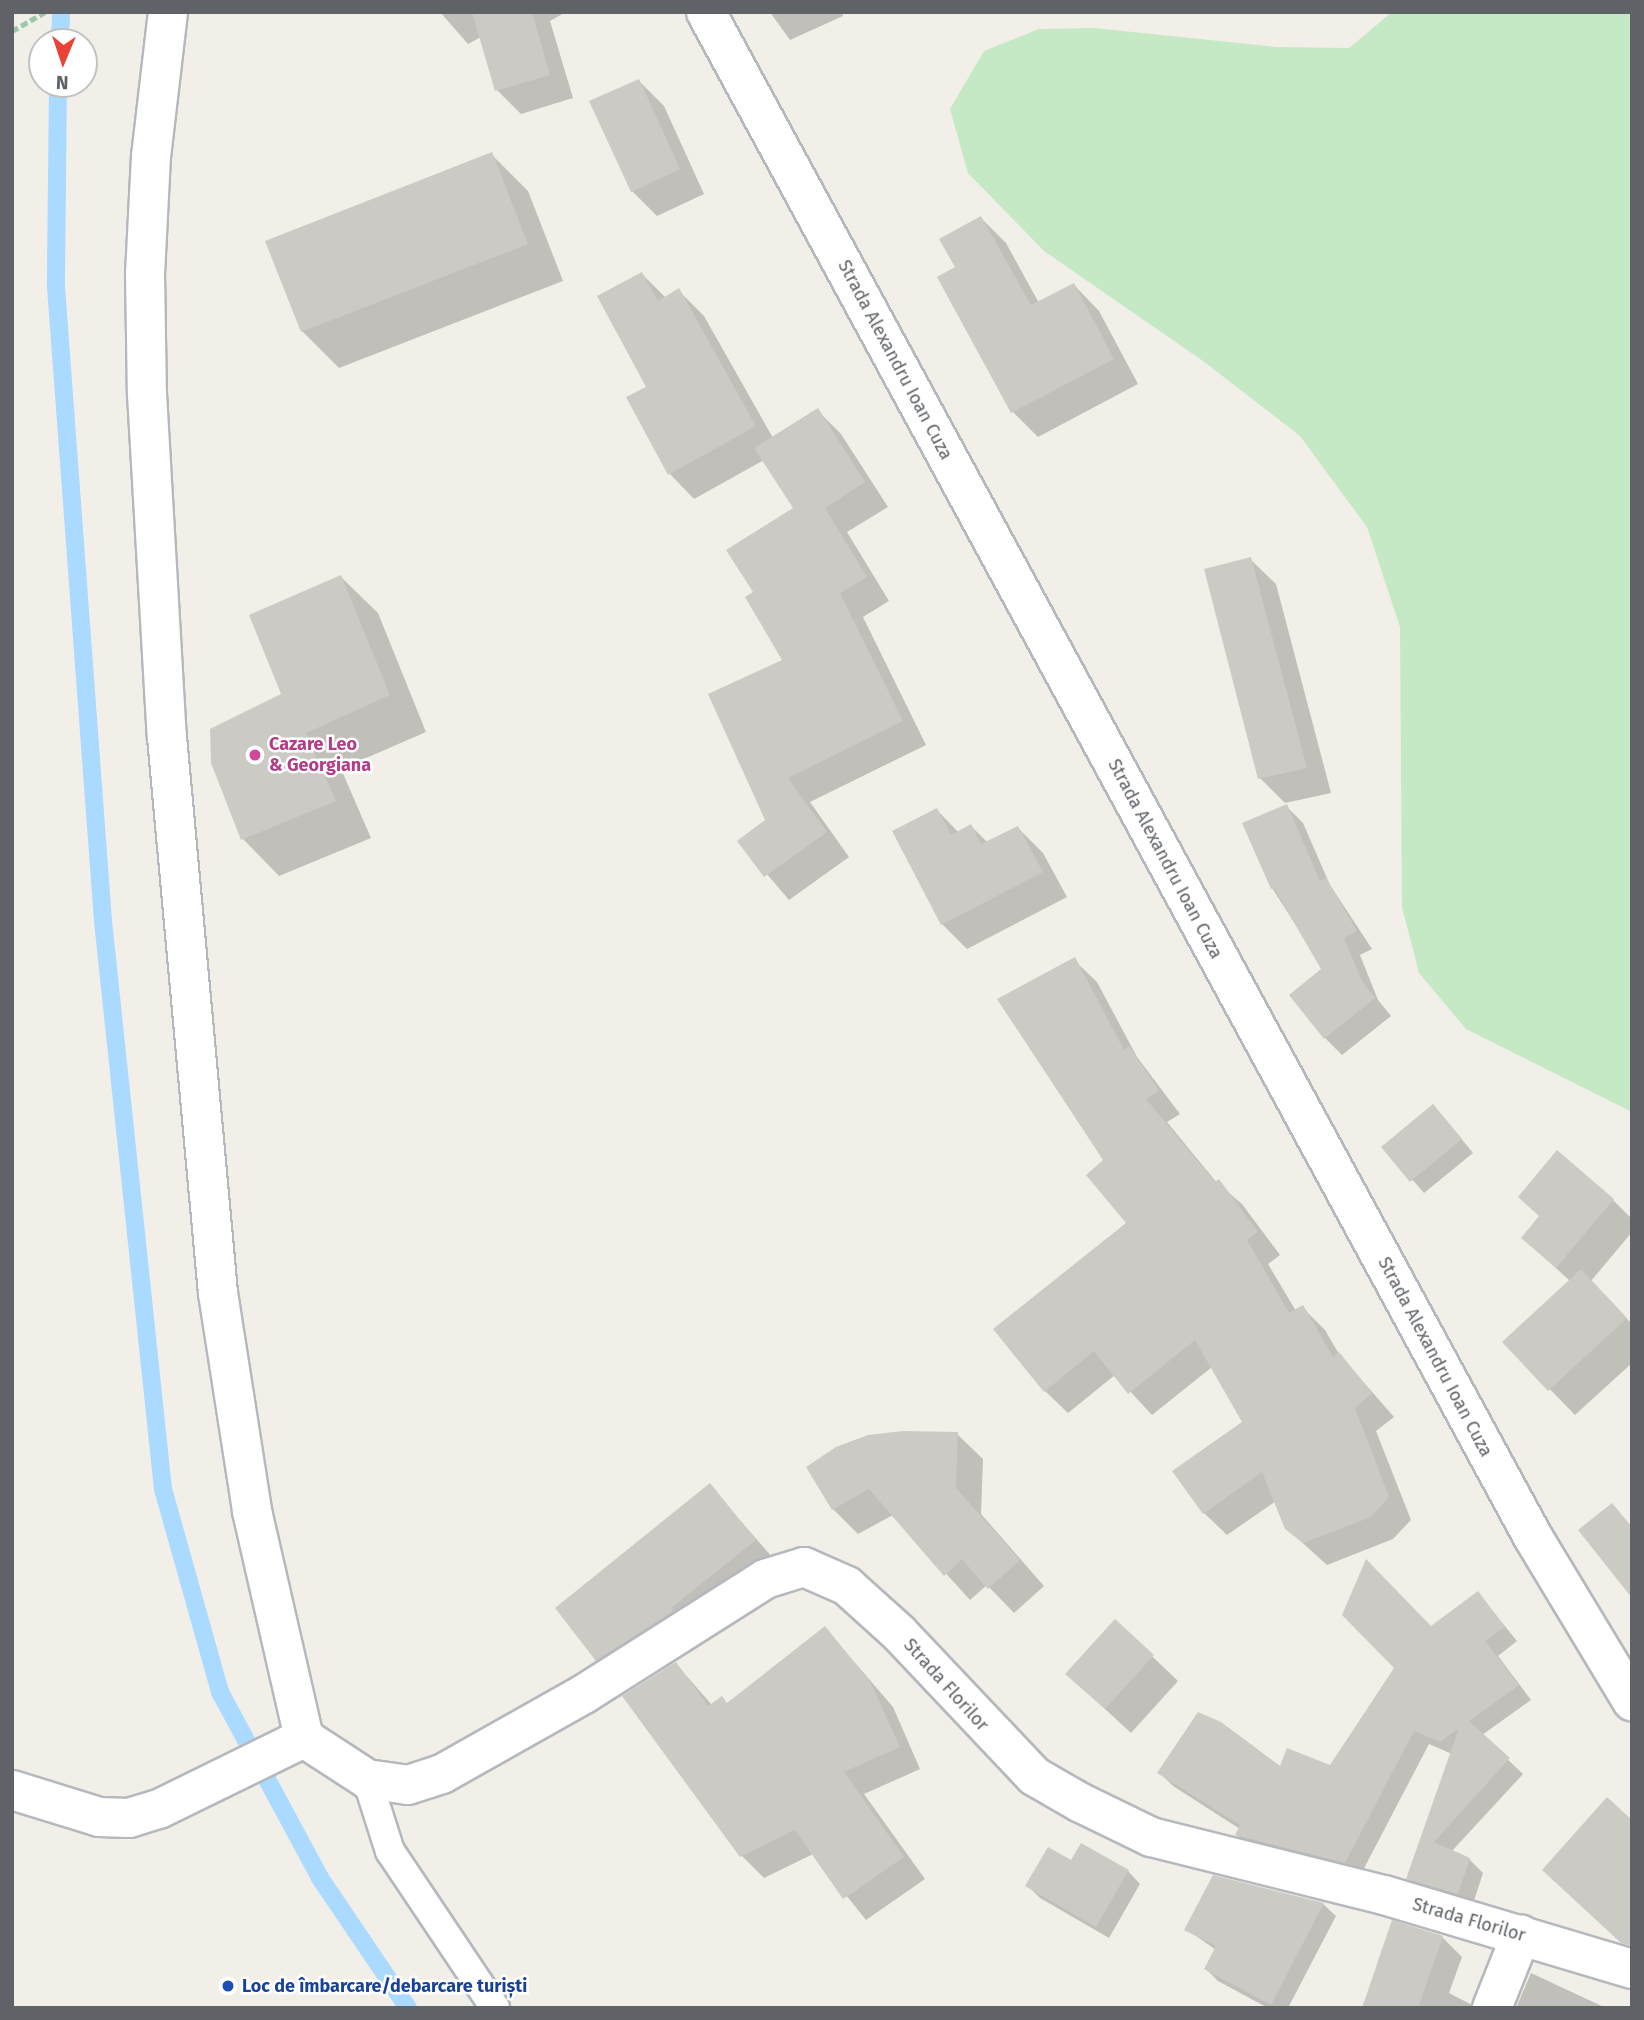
<!DOCTYPE html>
<meta charset="utf-8">
<style>
body{margin:0}
#map{position:relative;width:1644px;height:2020px;overflow:hidden;background:#f1efe8;font-family:"Fira Sans",sans-serif}
div>[style]{position:absolute}
.green>*{inset:0;background:#c5e8c5}
.shadow>*{inset:0;background:#0003}
.stream>*{height:18px;margin:-9px;padding:0 9px;transform-origin:9px;border-radius:9px;background:#aadaff}
.building>*{inset:0;background:#cccac5}
.path>*{height:4.5px;margin-top:-2.25px;transform-origin:0;background:repeating-linear-gradient(90deg,#9cc7a9 0 7px,transparent 0 10.5px)}
.roads{filter:drop-shadow(2px 0 #b5b8bc) drop-shadow(-2px 0 #b5b8bc) drop-shadow(0 2px #b5b8bc) drop-shadow(0 -2px #b5b8bc)}
.lane>*{height:28px;margin:-14px;padding:0 14px;transform-origin:14px;border-radius:14px;background:#fff}
.street>*{height:38px;margin:-19px;padding:0 19px;transform-origin:19px;border-radius:19px;background:#fff}
.secondary>*{height:38px;margin:-19px;padding:0 19px;transform-origin:19px;border-radius:19px;background:#fff}
.dots>*{width:19px;height:19px;translate:-50% -50%;box-sizing:border-box;border:4px solid #fff;border-radius:50%}
span{translate:-50% -50%;white-space:nowrap;text-align:center;line-height:1.15;-webkit-text-stroke:5px #fff;paint-order:stroke}
.street-label{font-size:18px;color:#5f6368}
.hotel-label{font-size:18px;color:#b23c85;font-weight:700}
.left{translate:0 -50%;text-align:left}
.transit-label{font-size:18px;color:#164399;font-weight:700}
.frame{position:absolute;inset:0;border:14px solid #5f6368;pointer-events:none}
.north{position:absolute;left:28px;top:28px;width:70px;height:70px;box-sizing:border-box;background:#fff;border:2px solid #bfc1c3;border-radius:50%;rotate:182deg;font-size:19px;font-weight:700;line-height:28px;text-align:center;color:#5f6368}
.north::after{content:'';display:block;margin:auto;width:24px;height:32px;background:#ea4335;clip-path:polygon(50% 0,100% 100%,50% 72%,0 100%)}
</style>
<div id="map">
<div class="green">
<div style="clip-path:polygon(1392px 12px,1632px 12px,1632px 1112px,1466px 1029px,1419px 973px,1402px 907px,1400px 627px,1367px 527px,1300px 436px,1203px 361px,1044px 251px,968px 173px,950px 109px,984px 51px,1039px 29px,1094px 28px,1276px 47px,1349px 48px)"></div>
</div>
<div class="shadow">
<div style="clip-path:polygon(440px 12px,566px 12px,550px 21px,573px 98px,521px 114px,497px 90px,481px 37px,468px 44px)"></div>
<div style="clip-path:polygon(770px 12px,842px 12px,843px 16px,790px 40px)"></div>
<div style="clip-path:polygon(639px 81px,664px 106px,704px 194px,657px 216px,632px 191px)"></div>
<div style="clip-path:polygon(491px 154px,528px 191px,563px 281px,339px 368px,302px 331px)"></div>
<div style="clip-path:polygon(981px 218px,1006px 243px,1039px 303px,1074px 285px,1099px 311px,1138px 384px,1038px 437px,1013px 412px,958px 268px)"></div>
<div style="clip-path:polygon(642px 274px,666px 298px,679px 291px,704px 316px,773px 438px,817px 410px,841px 434px,888px 507px,847px 532px,889px 601px,863px 617px,926px 745px,810px 802px,849px 857px,789px 900px,739px 841px,767px 820px,785px 660px,756px 592px,795px 509px,764px 460px,694px 499px,669px 473px,649px 387px)"></div>
<div style="clip-path:polygon(1250px 559px,1276px 584px,1331px 793px,1285px 803px,1260px 778px)"></div>
<div style="clip-path:polygon(341px 577px,378px 613px,426px 732px,341px 769px,371px 838px,279px 876px,243px 839px,284px 695px)"></div>
<div style="clip-path:polygon(1286px 806px,1303px 823px,1330px 885px,1372px 949px,1360px 955px,1378px 1000px,1391px 1016px,1342px 1055px,1325px 1038px,1324px 969px,1272px 888px)"></div>
<div style="clip-path:polygon(937px 810px,959px 833px,971px 826px,988px 843px,1018px 828px,1043px 853px,1067px 897px,967px 949px,942px 924px)"></div>
<div style="clip-path:polygon(1074px 960px,1097px 982px,1137px 1057px,1180px 1114px,1167px 1122px,1217px 1183px,1242px 1204px,1280px 1255px,1268px 1264px,1296px 1311px,1302px 1307px,1325px 1330px,1339px 1354px,1394px 1417px,1376px 1431px,1411px 1520px,1393px 1539px,1327px 1565px,1286px 1528px,1276px 1501px,1227px 1535px,1204px 1513px,1244px 1423px,1212px 1367px,1152px 1415px,1115px 1375px,1068px 1413px,1045px 1391px,1128px 1223px,1106px 1161px)"></div>
<div style="clip-path:polygon(1445px 1119px,1473px 1153px,1424px 1193px,1384px 1147px)"></div>
<div style="clip-path:polygon(1613px 1200px,1632px 1219px,1632px 1232px,1591px 1281px,1632px 1324px,1632px 1363px,1575px 1415px,1504px 1342px,1570px 1281px,1523px 1238px)"></div>
<div style="clip-path:polygon(957px 1434px,983px 1459px,981px 1514px,1044px 1586px,1014px 1613px,987px 1585px,970px 1600px,893px 1515px,858px 1534px,833px 1509px,808px 1467px)"></div>
<div style="clip-path:polygon(710px 1486px,780px 1566px,622px 1684px,597px 1659px)"></div>
<div style="clip-path:polygon(1478px 1593px,1517px 1641px,1498px 1656px,1531px 1700px,1482px 1735px,1523px 1774px,1452px 1851px,1469px 1859px,1483px 1873px,1472px 1907px,1422px 1892px,1408px 1878px,1452px 1754px,1429px 1744px,1360px 1876px,1251px 1849px,1237px 1835px,1240px 1829px,1173px 1786px,1159px 1772px,1331px 1767px,1431px 1628px)"></div>
<div style="clip-path:polygon(1115px 1621px,1178px 1681px,1131px 1733px,1067px 1674px)"></div>
<div style="clip-path:polygon(825px 1628px,893px 1707px,920px 1769px,864px 1794px,925px 1879px,866px 1920px,813px 1854px,764px 1878px,742px 1856px,676px 1664px,712px 1705px,728px 1704px)"></div>
<div style="clip-path:polygon(1128px 1871px,1140px 1884px,1109px 1938px,1040px 1898px,1028px 1886px)"></div>
<div style="clip-path:polygon(1214px 1877px,1323px 1904px,1336px 1916px,1288px 2008px,1268px 2008px,1218px 1981px,1206px 1969px,1216px 1950px,1186px 1929px)"></div>
<div style="clip-path:polygon(1442px 1937px,1462px 1957px,1449px 1993px,1478px 2008px,1363px 2008px)"></div>
<div style="clip-path:polygon(1531px 1973px,1606px 2008px,1516px 2008px)"></div>
</div>
<div class="stream">
<div style="left:60px;top:42px;width:30px;rotate:-88deg"></div>
<div style="left:58px;top:84px;width:203px;rotate:90.6deg"></div>
<div style="left:56px;top:287px;width:636px;rotate:85.76deg"></div>
<div style="left:103px;top:921px;width:571px;rotate:83.97deg"></div>
<div style="left:163px;top:1489px;width:211px;rotate:74.3deg"></div>
<div style="left:220px;top:1692px;width:211px;rotate:61.7deg"></div>
<div style="left:320px;top:1878px;width:157px;rotate:55.9deg"></div>
</div>
<div class="building">
<div style="clip-path:polygon(472px 12px,532px 12px,550px 75px,495px 91px)"></div>
<div style="clip-path:polygon(639px 79px,680px 169px,631px 192px,589px 101px)"></div>
<div style="clip-path:polygon(492px 152px,528px 244px,301px 332px,265px 241px)"></div>
<div style="clip-path:polygon(981px 216px,1031px 305px,1074px 283px,1114px 359px,1011px 413px,937px 277px,955px 267px,939px 239px)"></div>
<div style="clip-path:polygon(642px 272px,658px 301px,679px 288px,756px 426px,668px 475px,626px 397px,646px 387px,597px 296px)"></div>
<div style="clip-path:polygon(818px 408px,865px 482px,825px 508px,867px 577px,840px 593px,903px 721px,788px 778px,827px 832px,764px 877px,737px 841px,765px 820px,708px 694px,782px 660px,745px 597px,753px 592px,726px 550px,793px 508px,754px 448px)"></div>
<div style="clip-path:polygon(1251px 557px,1307px 768px,1258px 779px,1204px 569px)"></div>
<div style="clip-path:polygon(341px 575px,390px 695px,306px 733px,336px 801px,241px 840px,211px 763px,210px 729px,281px 694px,249px 615px)"></div>
<div style="clip-path:polygon(1287px 804px,1320px 881px,1326px 878px,1357px 931px,1344px 938px,1362px 981px,1375px 998px,1324px 1039px,1289px 995px,1321px 969px,1274px 888px,1271px 889px,1242px 823px)"></div>
<div style="clip-path:polygon(937px 808px,951px 835px,971px 824px,981px 844px,1018px 826px,1043px 872px,941px 925px,892px 831px)"></div>
<div style="clip-path:polygon(1075px 957px,1124px 1050px,1129px 1046px,1159px 1091px,1146px 1099px,1215px 1182px,1219px 1179px,1258px 1232px,1247px 1240px,1289px 1313px,1303px 1305px,1333px 1357px,1339px 1352px,1372px 1393px,1355px 1408px,1389px 1497px,1371px 1517px,1303px 1543px,1285px 1529px,1262px 1472px,1203px 1514px,1172px 1471px,1242px 1422px,1195px 1340px,1128px 1394px,1094px 1351px,1044px 1392px,993px 1329px,1126px 1223px,1086px 1175px,1103px 1160px,997px 999px)"></div>
<div style="clip-path:polygon(1433px 1104px,1462px 1139px,1410px 1182px,1381px 1147px)"></div>
<div style="clip-path:polygon(1557px 1150px,1614px 1199px,1556px 1268px,1521px 1238px,1539px 1216px,1518px 1197px)"></div>
<div style="clip-path:polygon(1581px 1269px,1627px 1318px,1548px 1391px,1502px 1342px)"></div>
<div style="clip-path:polygon(903px 1431px,958px 1432px,956px 1488px,1020px 1560px,988px 1589px,962px 1559px,944px 1576px,869px 1489px,832px 1510px,806px 1467px,836px 1447px,868px 1435px)"></div>
<div style="clip-path:polygon(710px 1483px,756px 1540px,671px 1608px,674px 1611px,596px 1661px,555px 1608px)"></div>
<div style="clip-path:polygon(1612px 1503px,1632px 1527px,1632px 1598px,1578px 1530px)"></div>
<div style="clip-path:polygon(1366px 1559px,1431px 1626px,1478px 1591px,1505px 1627px,1485px 1641px,1519px 1685px,1469px 1721px,1510px 1758px,1434px 1842px,1470px 1858px,1458px 1894px,1406px 1879px,1459px 1728px,1440px 1742px,1414px 1731px,1345px 1863px,1235px 1835px,1240px 1825px,1157px 1773px,1198px 1712px,1221px 1722px,1280px 1766px,1287px 1748px,1330px 1765px,1394px 1668px,1342px 1615px)"></div>
<div style="clip-path:polygon(1115px 1619px,1154px 1655px,1105px 1709px,1065px 1674px)"></div>
<div style="clip-path:polygon(825px 1626px,871px 1683px,900px 1747px,844px 1772px,904px 1857px,843px 1899px,795px 1830px,740px 1857px,622px 1696px,676px 1662px,708px 1706px,722px 1696px,727px 1703px)"></div>
<div style="clip-path:polygon(1607px 1797px,1632px 1820px,1632px 1946px,1621px 1943px,1542px 1870px)"></div>
<div style="clip-path:polygon(1081px 1843px,1129px 1870px,1096px 1927px,1025px 1886px,1048px 1847px,1071px 1860px)"></div>
<div style="clip-path:polygon(1213px 1875px,1324px 1903px,1271px 2005px,1204px 1969px,1216px 1946px,1184px 1930px)"></div>
<div style="clip-path:polygon(1392px 1920px,1443px 1936px,1418px 2008px,1362px 2008px)"></div>
</div>
<div class="path">
<div style="left:12px;top:31px;width:38px;rotate:-30deg"></div>
</div>
<div class="roads">
<div class="lane">
<div style="left:367px;top:1779px;width:76px;rotate:72.3deg"></div>
<div style="left:390px;top:1851px;width:189px;rotate:56.2deg"></div>
</div>
<div class="street">
<div style="left:168px;top:12px;width:145px;rotate:96.7deg"></div>
<div style="left:151px;top:156px;width:117px;rotate:92.9deg"></div>
<div style="left:145px;top:273px;width:121px;rotate:89.1deg"></div>
<div style="left:147px;top:394px;width:344px;rotate:86.7deg"></div>
<div style="left:167px;top:737px;width:558px;rotate:84.76deg"></div>
<div style="left:218px;top:1293px;width:221px;rotate:81.1deg"></div>
<div style="left:252px;top:1511px;width:233px;rotate:77.1deg"></div>
<div style="left:304px;top:1738px;width:75px;rotate:33.1deg"></div>
<div style="left:367px;top:1779px;width:41px;rotate:8.3deg"></div>
<div style="left:408px;top:1785px;width:36px;rotate:-18deg"></div>
<div style="left:442px;top:1774px;width:163px;rotate:-29.4deg"></div>
<div style="left:584px;top:1694px;width:214px;rotate:-32.4deg"></div>
<div style="left:765px;top:1579px;width:41px;rotate:-17.1deg"></div>
<div style="left:804px;top:1567px;width:47px;rotate:23.8deg"></div>
<div style="left:847px;top:1586px;width:70px;rotate:42.1deg"></div>
<div style="left:899px;top:1633px;width:197px;rotate:46.6deg"></div>
<div style="left:1034px;top:1776px;width:54px;rotate:29.9deg"></div>
<div style="left:1081px;top:1803px;width:78px;rotate:25.9deg"></div>
<div style="left:1151px;top:1837px;width:240px;rotate:14deg"></div>
<div style="left:1384px;top:1895px;width:259px;rotate:16.6deg"></div>
<div style="left:12px;top:1790px;width:91px;rotate:17.2deg"></div>
<div style="left:99px;top:1817px;width:30px;rotate:2deg"></div>
<div style="left:129px;top:1818px;width:31px;rotate:-17deg"></div>
<div style="left:159px;top:1809px;width:161px;rotate:-26.1deg"></div>
<div style="left:1492px;top:2008px;width:79px;rotate:-68.3deg"></div>
</div>
<div class="secondary">
<div style="left:706px;top:12px;width:1735px;rotate:61.53deg"></div>
<div style="left:1533px;top:1537px;width:192px;rotate:58.9deg"></div>
</div>
</div>
<div class="dots">
<div style="left:255px;top:755px;background:#d1479c"></div>
<div style="left:228px;top:1986px;background:#1a4fb4"></div>
</div>
<div class="street-label">
<span style="left:895px;top:360px;rotate:62deg">Strada Alexandru Ioan Cuza</span>
<span style="left:1165px;top:859px;rotate:62deg">Strada Alexandru Ioan Cuza</span>
<span style="left:1435px;top:1357px;rotate:62deg">Strada Alexandru Ioan Cuza</span>
<span style="left:946px;top:1685px;rotate:48deg">Strada Florilor</span>
<span style="left:1469px;top:1920px;rotate:16deg">Strada Florilor</span>
</div>
<div class="hotel-label">
<span class="left" style="left:269px;top:755px">Cazare Leo<br>&amp; Georgiana</span>
</div>
<div class="transit-label">
<span class="left" style="left:242px;top:1986px">Loc de îmbarcare/debarcare turiști</span>
</div>
<div class="frame"></div>
<div class="north">N</div>
</div>
